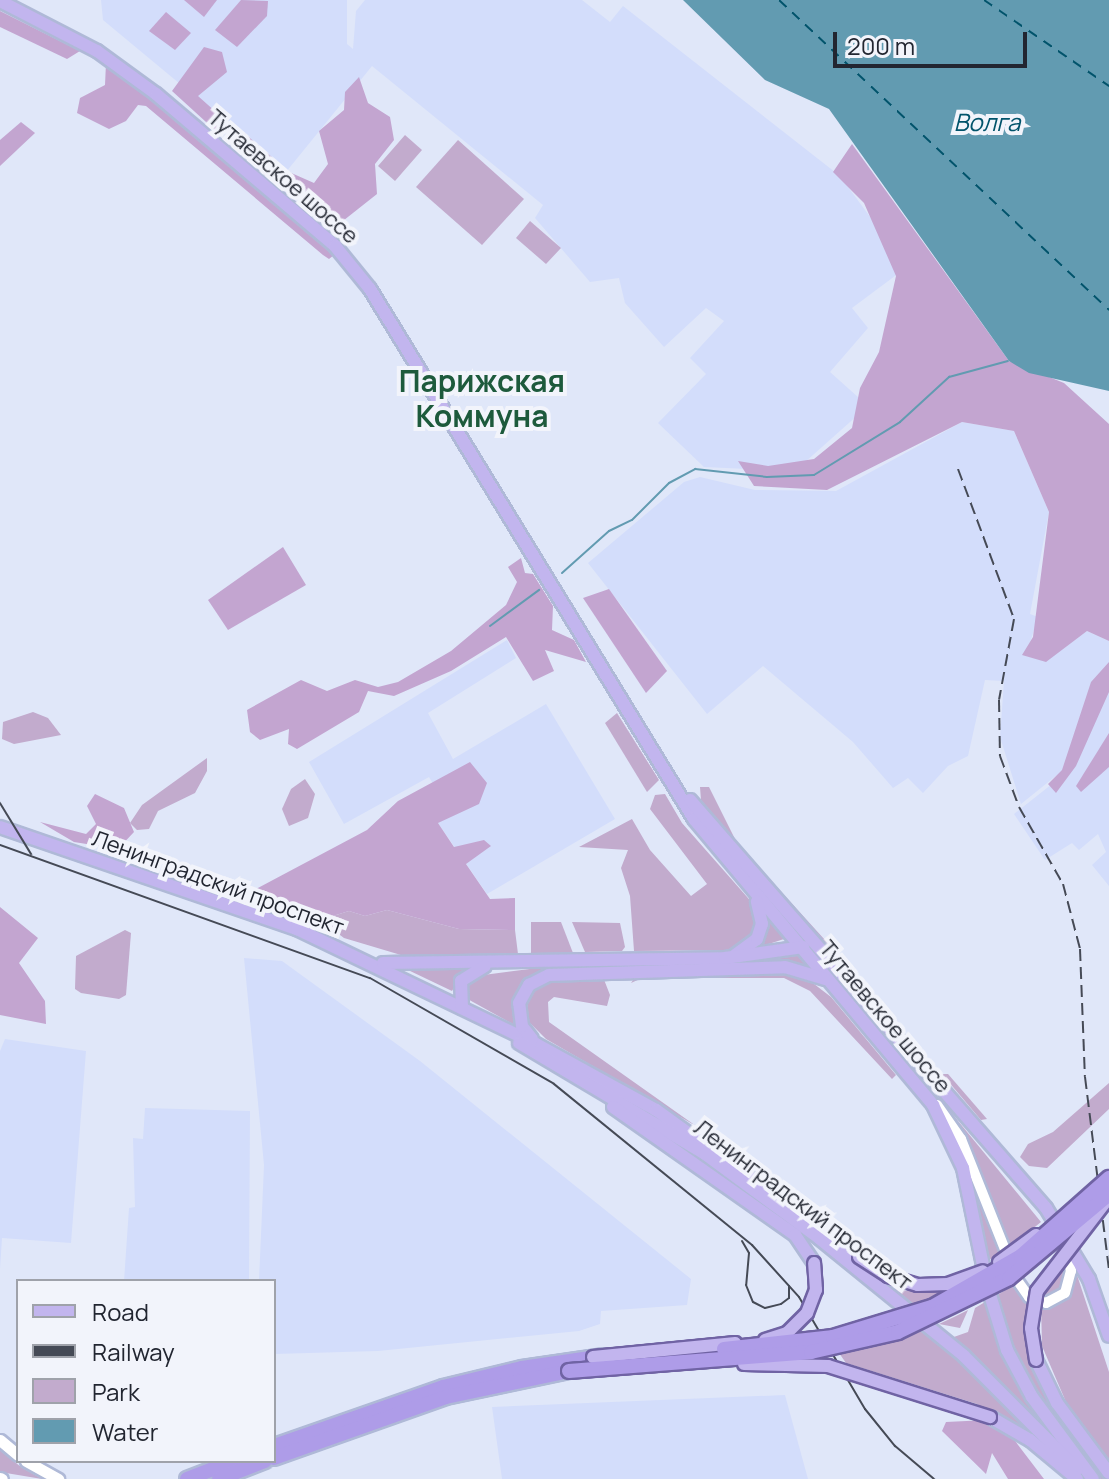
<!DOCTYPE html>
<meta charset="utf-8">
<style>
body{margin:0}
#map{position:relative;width:1109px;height:1479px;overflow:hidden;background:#e0e7f9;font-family:Manrope,sans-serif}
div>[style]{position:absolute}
.built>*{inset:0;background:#d3ddfb}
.green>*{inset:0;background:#c2abcd}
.forest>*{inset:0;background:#c3a5d0}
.water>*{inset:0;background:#629bb1}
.stream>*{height:2px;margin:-1px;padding:0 1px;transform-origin:1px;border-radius:1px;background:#629bb1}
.ferry>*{height:2px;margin-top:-1px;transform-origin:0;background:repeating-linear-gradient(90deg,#01536b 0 10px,transparent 0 18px)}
.roads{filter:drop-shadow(2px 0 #afb9d7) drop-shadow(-2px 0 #afb9d7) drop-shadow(0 2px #afb9d7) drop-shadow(0 -2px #afb9d7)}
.tertiary>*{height:10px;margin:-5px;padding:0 5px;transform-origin:5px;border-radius:5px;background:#fff}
.secondary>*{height:11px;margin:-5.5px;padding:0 5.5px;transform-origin:5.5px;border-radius:5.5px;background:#fff}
.primary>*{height:12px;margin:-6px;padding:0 6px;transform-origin:6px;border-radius:6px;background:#c2b5ee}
.trunk>*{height:14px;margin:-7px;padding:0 7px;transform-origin:7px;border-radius:7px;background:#ae9ce8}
.tram>*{height:2px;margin:-1px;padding:0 1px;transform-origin:1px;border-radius:1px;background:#454a56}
.rail>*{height:2px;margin-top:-1px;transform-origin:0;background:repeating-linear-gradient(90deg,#454a56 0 12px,transparent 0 18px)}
.bridges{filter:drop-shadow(2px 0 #7063a4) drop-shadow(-2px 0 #7063a4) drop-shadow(0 2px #7063a4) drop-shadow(0 -2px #7063a4)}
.primary-bridge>*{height:12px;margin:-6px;padding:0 6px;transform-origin:6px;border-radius:6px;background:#c2b5ee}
.trunk-bridge>*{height:14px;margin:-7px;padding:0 7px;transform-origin:7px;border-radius:7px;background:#ae9ce8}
span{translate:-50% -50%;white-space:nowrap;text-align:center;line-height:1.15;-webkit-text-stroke:8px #f2f4fb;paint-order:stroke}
.street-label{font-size:22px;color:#222631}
.water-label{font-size:24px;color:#01536b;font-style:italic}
.district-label{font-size:30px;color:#1d5a3c;font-weight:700}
.legend{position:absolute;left:16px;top:1279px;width:260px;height:184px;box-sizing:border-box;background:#f2f4fb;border:2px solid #9fa2aa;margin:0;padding:10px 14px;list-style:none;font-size:24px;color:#222631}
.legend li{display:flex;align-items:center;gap:16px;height:40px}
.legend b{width:40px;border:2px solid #9fa2aa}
.scale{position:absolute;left:833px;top:32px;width:194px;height:36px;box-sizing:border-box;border:4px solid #222631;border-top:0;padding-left:10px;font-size:24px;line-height:28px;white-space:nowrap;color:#222631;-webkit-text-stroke:6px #f2f4fb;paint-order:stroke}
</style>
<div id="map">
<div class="built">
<div style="clip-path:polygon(101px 0,347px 0,347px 44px,353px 49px,356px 11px,365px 0,582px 0,610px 22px,623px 6px,840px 176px,907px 267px,852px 308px,868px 328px,830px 372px,868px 406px,795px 471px,704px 467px,658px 423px,706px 374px,690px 358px,724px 321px,706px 308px,664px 347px,625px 303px,619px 278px,590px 282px,535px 218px,543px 205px,372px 66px,286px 172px,103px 20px)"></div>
<div style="clip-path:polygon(962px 422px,1014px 431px,1049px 512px,1030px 614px,1038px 617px,1026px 656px,1046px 661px,1087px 631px,1109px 641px,1109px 886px,1092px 865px,1106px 852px,1098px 834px,1079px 850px,1072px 843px,1045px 860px,1014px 814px,1052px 784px,1057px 775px,1021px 804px,1000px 737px,1004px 681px,985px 680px,968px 756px,948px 766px,923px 793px,908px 778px,893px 788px,853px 742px,763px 666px,707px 714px,588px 563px,684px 482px,700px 477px,755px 490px,836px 491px)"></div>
<div style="clip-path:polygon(507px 640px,516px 658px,428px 713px,453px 759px,546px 704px,615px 819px,487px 894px,438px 823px,451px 814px,429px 777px,344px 824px,309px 762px)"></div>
<div style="clip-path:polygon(244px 958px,282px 961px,420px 1061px,691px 1279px,687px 1305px,601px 1311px,600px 1324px,579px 1331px,378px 1351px,274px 1354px,274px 1281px,259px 1281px,264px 1165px)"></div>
<div style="clip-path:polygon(5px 1039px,86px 1051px,71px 1243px,2px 1238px,0 1269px,0 1051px)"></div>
<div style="clip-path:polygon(145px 1108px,250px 1111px,249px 1281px,124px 1281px,129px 1208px,135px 1207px,133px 1138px,143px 1139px)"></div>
<div style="clip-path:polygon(785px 1395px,808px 1479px,502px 1479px,492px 1407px)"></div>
</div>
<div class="green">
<div style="clip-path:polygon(405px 135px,422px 150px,395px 181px,378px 166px)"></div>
<div style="clip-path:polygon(458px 140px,524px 199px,482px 245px,416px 187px)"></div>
<div style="clip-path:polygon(530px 221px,561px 248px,546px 264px,516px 238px)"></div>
<div style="clip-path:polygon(33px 712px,48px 718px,61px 735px,14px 744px,2px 739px,3px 722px)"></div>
<div style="clip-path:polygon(617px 713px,659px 780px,647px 792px,605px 723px)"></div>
<div style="clip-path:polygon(207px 758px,207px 771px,195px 793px,158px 811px,149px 829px,137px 830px,130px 823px,142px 805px)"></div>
<div style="clip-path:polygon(305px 779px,315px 794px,308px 818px,289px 826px,282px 809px,291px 789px)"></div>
<div style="clip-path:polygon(700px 787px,709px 787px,737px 843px,902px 1025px,741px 851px,701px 800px)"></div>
<div style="clip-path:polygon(665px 794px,682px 823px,755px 906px,752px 939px,735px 950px,634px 951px,630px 896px,621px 868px,628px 850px,579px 847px,632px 819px,650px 850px,691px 896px,707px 884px,650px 809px,655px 795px)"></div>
<div style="clip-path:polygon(387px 910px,459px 929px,515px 930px,518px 954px,411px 958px,344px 938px,320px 920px,349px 911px,365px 916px)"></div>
<div style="clip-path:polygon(765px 913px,787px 938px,757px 948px,763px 938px)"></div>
<div style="clip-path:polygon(531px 922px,561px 922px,573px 953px,531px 954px)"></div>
<div style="clip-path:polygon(572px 922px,620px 923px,625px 947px,622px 951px,585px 952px)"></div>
<div style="clip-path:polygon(125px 930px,131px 933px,126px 995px,119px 999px,81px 993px,75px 989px,76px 956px)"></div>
<div style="clip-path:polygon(800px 952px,814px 969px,747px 963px,785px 954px)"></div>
<div style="clip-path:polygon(553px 966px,521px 986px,513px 1008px,518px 1027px,464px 997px,465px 984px,476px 976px)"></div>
<div style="clip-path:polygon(466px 968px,452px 991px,408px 970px,442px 970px)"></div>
<div style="clip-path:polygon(782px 971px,805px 977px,831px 997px,896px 1075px,892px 1079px,810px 991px,784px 978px,642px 978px,631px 983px,636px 976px)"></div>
<div style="clip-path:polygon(603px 977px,610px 995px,607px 1006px,554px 997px,548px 1002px,549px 1022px,696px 1126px,546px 1039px,527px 1020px,528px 997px,543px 983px)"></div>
<div style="clip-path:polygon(942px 1074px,948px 1074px,987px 1119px,981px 1120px)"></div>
<div style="clip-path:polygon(1109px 1083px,1109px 1109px,1047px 1168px,1029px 1166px,1020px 1157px,1028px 1144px,1053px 1132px)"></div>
<div style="clip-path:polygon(949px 1110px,1041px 1222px,1009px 1248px,970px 1148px)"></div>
<div style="clip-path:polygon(971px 1177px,1001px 1253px,987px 1261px,978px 1208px)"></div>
<div style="clip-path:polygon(1061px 1264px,1067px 1266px,1063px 1289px,1043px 1297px)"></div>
<div style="clip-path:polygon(869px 1273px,906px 1291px,946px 1292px,914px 1304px)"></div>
<div style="clip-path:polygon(1077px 1275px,1109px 1372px,1109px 1461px,1066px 1402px,1042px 1346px,1041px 1305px,1067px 1298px)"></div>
<div style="clip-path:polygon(1015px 1284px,1027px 1302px,1025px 1343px,1043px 1392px,1108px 1479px,1101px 1479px,1044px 1405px,1017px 1360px,996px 1296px)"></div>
<div style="clip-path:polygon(985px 1302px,1006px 1361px,1058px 1442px,951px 1338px,968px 1332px,975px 1308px)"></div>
<div style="clip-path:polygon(968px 1310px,960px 1328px,939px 1324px,954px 1317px)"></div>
<div style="clip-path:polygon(925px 1330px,960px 1360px,1052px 1452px,977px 1404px,846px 1363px,839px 1353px)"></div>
<div style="clip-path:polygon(0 1450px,21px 1467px,42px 1479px,0 1472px)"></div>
</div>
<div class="forest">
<div style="clip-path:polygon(184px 0,217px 0,204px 17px)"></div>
<div style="clip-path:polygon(241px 0,268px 1px,267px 16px,237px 47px,215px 30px)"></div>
<div style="clip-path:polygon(0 11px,80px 51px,67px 59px,0 27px)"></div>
<div style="clip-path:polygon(166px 12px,191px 33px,175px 50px,149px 31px)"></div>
<div style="clip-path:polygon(204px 47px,222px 52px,227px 72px,198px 96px,226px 121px,217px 132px,172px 91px)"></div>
<div style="clip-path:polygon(106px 63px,155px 98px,334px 255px,329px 259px,323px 255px,146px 106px,138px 105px,126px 121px,109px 129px,77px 113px,80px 98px,105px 85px)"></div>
<div style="clip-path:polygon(359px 77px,368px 103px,390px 117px,394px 140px,375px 164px,377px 194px,334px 228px,232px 141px,241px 130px,289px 172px,314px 183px,328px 164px,319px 131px,344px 110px,345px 92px)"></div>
<div style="clip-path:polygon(21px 122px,35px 133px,0 166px,0 140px)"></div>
<div style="clip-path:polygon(852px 144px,1009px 361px,1064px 383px,1109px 424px,1109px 641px,1087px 631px,1046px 662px,1022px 655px,1033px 637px,1049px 512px,1014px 431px,962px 422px,827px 490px,754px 486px,738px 461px,768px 466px,814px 459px,852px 428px,860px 388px,879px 352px,896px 276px,864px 203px,833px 172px)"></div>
<div style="clip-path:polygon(283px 547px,306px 585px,228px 630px,208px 600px)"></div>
<div style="clip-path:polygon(521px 558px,525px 573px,533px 574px,553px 606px,552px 630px,574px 640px,586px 662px,545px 650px,554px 671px,533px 681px,506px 637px,451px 671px,394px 696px,368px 691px,359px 712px,297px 749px,288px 744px,289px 729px,260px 740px,250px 732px,247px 710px,301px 680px,327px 691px,355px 680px,378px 687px,398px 682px,451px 651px,506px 605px,517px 582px,508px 567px)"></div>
<div style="clip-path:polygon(609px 589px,667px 671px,646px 693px,583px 598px)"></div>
<div style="clip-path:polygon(1109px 662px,1109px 692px,1076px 766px,1056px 793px,1048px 784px,1062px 770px,1091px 682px)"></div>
<div style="clip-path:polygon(1109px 733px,1109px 767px,1081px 792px,1076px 786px)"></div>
<div style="clip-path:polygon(470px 762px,487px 783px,479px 804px,438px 823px,454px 847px,484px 840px,491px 846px,466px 864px,490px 899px,515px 898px,515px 930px,459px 929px,387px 910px,365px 916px,349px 911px,320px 920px,283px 912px,256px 896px,256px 889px,367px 830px,398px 801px)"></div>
<div style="clip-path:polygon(95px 794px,124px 808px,134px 832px,118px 849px,74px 842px,40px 822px,86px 834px,96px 824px,87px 806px)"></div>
<div style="clip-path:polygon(0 907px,38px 938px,19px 963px,45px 1001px,46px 1024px,0 1015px)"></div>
<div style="clip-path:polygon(987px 1420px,1009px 1433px,1044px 1479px,1008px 1479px,992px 1453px,986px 1474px,942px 1431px,946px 1422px)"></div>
</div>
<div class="water">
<div style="clip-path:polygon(683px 0,1109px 0,1109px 391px,1029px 373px,1009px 361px,829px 109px,765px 80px)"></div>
</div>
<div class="stream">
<div style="left:562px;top:573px;width:63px;rotate:-41.8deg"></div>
<div style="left:609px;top:531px;width:25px;rotate:-26deg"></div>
<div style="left:632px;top:520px;width:52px;rotate:-45deg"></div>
<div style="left:669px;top:483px;width:30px;rotate:-28deg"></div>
<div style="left:695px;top:469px;width:72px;rotate:6.3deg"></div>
<div style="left:767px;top:477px;width:47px;rotate:-2.4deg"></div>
<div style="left:814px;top:475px;width:101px;rotate:-31.6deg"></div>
<div style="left:900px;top:422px;width:67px;rotate:-42.6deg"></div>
<div style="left:949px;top:377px;width:61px;rotate:-15.2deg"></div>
<div style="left:490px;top:626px;width:61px;rotate:-36.3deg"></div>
</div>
<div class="ferry">
<div style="left:779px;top:0;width:453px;rotate:43.2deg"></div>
<div style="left:984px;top:0;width:152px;rotate:34.5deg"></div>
</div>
<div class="roads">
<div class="tertiary">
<div style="left:937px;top:1105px;width:42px;rotate:54.8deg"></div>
<div style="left:961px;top:1139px;width:152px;rotate:68.3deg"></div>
<div style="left:1017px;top:1280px;width:21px;rotate:55deg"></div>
<div style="left:1029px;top:1297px;width:18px;rotate:19deg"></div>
<div style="left:1046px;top:1303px;width:21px;rotate:-28deg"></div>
<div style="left:1065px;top:1293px;width:23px;rotate:-75deg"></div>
<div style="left:1071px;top:1271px;width:22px;rotate:-103deg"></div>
</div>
<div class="secondary">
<div style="left:0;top:1440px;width:23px;rotate:40deg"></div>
<div style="left:26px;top:1461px;width:37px;rotate:29deg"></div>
<div style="left:0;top:1478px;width:2px;rotate:27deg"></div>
</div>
<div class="primary">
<div style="left:0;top:1px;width:109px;rotate:27.3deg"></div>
<div style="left:97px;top:51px;width:73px;rotate:36.1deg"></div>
<div style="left:156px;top:94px;width:235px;rotate:40.3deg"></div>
<div style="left:335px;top:246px;width:55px;rotate:50.9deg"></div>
<div style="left:370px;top:289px;width:621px;rotate:58.56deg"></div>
<div style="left:694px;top:819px;width:373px;rotate:50.1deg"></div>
<div style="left:933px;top:1105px;width:70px;rotate:64.5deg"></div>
<div style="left:963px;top:1168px;width:119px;rotate:78.4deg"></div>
<div style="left:987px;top:1285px;width:68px;rotate:72.9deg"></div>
<div style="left:1007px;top:1350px;width:53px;rotate:62deg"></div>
<div style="left:1032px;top:1397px;width:102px;rotate:53.4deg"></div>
<div style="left:690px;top:800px;width:541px;rotate:48.89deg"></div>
<div style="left:1046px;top:1208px;width:83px;rotate:58.8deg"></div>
<div style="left:1089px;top:1279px;width:60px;rotate:70.7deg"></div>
<div style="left:0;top:827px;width:314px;rotate:19deg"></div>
<div style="left:297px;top:929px;width:265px;rotate:25.7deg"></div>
<div style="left:536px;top:1044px;width:137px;rotate:28.8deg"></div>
<div style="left:656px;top:1110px;width:251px;rotate:35.9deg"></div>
<div style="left:735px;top:955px;width:27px;rotate:-36deg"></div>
<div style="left:757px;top:939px;width:16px;rotate:-72deg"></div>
<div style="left:762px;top:924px;width:23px;rotate:-103deg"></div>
<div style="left:383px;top:963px;width:342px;rotate:-0.8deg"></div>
<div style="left:725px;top:958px;width:79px;rotate:-8deg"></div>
<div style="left:462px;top:1008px;width:27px;rotate:-92deg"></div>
<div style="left:461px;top:981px;width:28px;rotate:-32deg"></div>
<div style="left:532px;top:1039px;width:16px;rotate:-128deg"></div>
<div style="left:522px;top:1026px;width:23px;rotate:-97deg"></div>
<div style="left:519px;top:1003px;width:21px;rotate:-61deg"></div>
<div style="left:529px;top:985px;width:22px;rotate:-27deg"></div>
<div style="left:549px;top:975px;width:236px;rotate:-1.9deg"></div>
<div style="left:785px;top:967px;width:42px;rotate:16.7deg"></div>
<div style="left:519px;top:1043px;width:217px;rotate:30.8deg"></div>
<div style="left:705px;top:1154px;width:142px;rotate:36.4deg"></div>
<div style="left:819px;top:1238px;width:187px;rotate:39.1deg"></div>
<div style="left:964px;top:1356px;width:160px;rotate:45deg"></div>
<div style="left:613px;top:1107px;width:223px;rotate:35.1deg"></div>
<div style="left:795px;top:1235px;width:34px;rotate:56deg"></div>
<div style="left:1036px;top:1360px;width:48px;rotate:64deg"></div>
<div style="left:1057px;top:1403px;width:87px;rotate:53.4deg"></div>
<div style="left:990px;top:1417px;width:46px;rotate:29.9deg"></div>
<div style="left:1030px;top:1440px;width:61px;rotate:39.7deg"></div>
</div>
<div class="trunk">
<div style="left:274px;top:1446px;width:179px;rotate:-19.2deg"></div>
<div style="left:443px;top:1387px;width:81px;rotate:-13.5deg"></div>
<div style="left:522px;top:1368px;width:83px;rotate:-8.3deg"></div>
<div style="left:274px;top:1458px;width:182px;rotate:-19.5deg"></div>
<div style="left:446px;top:1397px;width:126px;rotate:-11.9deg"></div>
<div style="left:187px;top:1479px;width:50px;rotate:-21deg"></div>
<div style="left:219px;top:1479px;width:49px;rotate:-21.4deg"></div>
</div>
</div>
<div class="tram">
<div style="left:0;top:803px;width:60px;rotate:58.7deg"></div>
<div style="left:0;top:845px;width:393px;rotate:19.8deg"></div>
<div style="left:370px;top:978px;width:212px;rotate:29.9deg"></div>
<div style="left:554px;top:1084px;width:255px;rotate:39.1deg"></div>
<div style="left:752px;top:1245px;width:70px;rotate:47.9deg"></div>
<div style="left:799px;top:1297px;width:130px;rotate:59.5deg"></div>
<div style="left:865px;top:1409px;width:48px;rotate:51deg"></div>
<div style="left:895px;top:1446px;width:51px;rotate:40.2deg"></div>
<div style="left:742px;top:1241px;width:14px;rotate:60deg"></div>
<div style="left:749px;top:1253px;width:32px;rotate:95deg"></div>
<div style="left:746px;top:1285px;width:18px;rotate:68deg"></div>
<div style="left:753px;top:1302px;width:13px;rotate:27deg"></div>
<div style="left:765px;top:1308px;width:16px;rotate:-14deg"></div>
<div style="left:781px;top:1304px;width:10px;rotate:-37deg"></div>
<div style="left:789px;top:1298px;width:12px;rotate:-90deg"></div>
</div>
<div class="rail">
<div style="left:958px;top:469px;width:160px;rotate:69.5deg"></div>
<div style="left:1014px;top:619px;width:82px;rotate:100.5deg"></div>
<div style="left:999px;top:700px;width:56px;rotate:89deg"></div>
<div style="left:1000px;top:756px;width:54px;rotate:69.6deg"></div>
<div style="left:1019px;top:807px;width:89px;rotate:60.3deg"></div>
<div style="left:1063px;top:884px;width:67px;rotate:75.3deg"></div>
<div style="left:1080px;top:949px;width:128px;rotate:87.8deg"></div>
<div style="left:1085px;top:1077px;width:194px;rotate:82.9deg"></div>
</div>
<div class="bridges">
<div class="primary-bridge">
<div style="left:859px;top:1257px;width:35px;rotate:33deg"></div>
<div style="left:888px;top:1276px;width:31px;rotate:17deg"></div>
<div style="left:918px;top:1285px;width:30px;rotate:-2deg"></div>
<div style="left:948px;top:1284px;width:37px;rotate:-20deg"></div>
<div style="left:999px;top:1262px;width:46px;rotate:-36.1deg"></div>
<div style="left:765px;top:1340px;width:23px;rotate:-18deg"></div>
<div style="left:787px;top:1333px;width:28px;rotate:-45deg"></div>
<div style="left:807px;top:1313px;width:25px;rotate:-69deg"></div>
<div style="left:816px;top:1290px;width:27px;rotate:-94deg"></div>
<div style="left:593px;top:1357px;width:143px;rotate:-5.6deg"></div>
<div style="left:1036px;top:1360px;width:32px;rotate:-99deg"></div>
<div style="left:1031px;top:1328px;width:37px;rotate:-81deg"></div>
<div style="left:1037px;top:1291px;width:110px;rotate:-52.4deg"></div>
<div style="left:744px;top:1364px;width:84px;rotate:1.4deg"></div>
<div style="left:828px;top:1366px;width:170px;rotate:17.5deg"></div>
</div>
<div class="trunk-bridge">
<div style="left:724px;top:1349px;width:110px;rotate:-6.3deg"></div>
<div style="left:833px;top:1337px;width:103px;rotate:-16.9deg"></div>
<div style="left:932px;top:1307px;width:103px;rotate:-29.8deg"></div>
<div style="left:1021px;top:1256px;width:118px;rotate:-41.6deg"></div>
<div style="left:569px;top:1371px;width:243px;rotate:-4.5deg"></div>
<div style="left:811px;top:1352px;width:89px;rotate:-12.9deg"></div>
<div style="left:898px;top:1332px;width:123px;rotate:-25.9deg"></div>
<div style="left:1009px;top:1278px;width:131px;rotate:-40deg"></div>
</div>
</div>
<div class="street-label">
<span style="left:283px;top:177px;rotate:41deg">Тутаевское шоссе</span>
<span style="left:218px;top:883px;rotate:20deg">Ленинградский проспект</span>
<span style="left:885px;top:1017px;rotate:50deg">Тутаевское шоссе</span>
<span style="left:803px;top:1205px;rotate:37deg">Ленинградский проспект</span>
</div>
<div class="water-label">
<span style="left:987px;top:122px">Волга</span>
</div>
<div class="district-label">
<span style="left:482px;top:398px">Парижская<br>Коммуна</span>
</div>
<ul class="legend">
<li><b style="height:10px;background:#c2b5ee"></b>Road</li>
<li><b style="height:10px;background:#454a56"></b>Railway</li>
<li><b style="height:22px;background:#c2abcd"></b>Park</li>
<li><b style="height:22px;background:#629bb1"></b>Water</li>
</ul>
<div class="scale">200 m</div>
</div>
